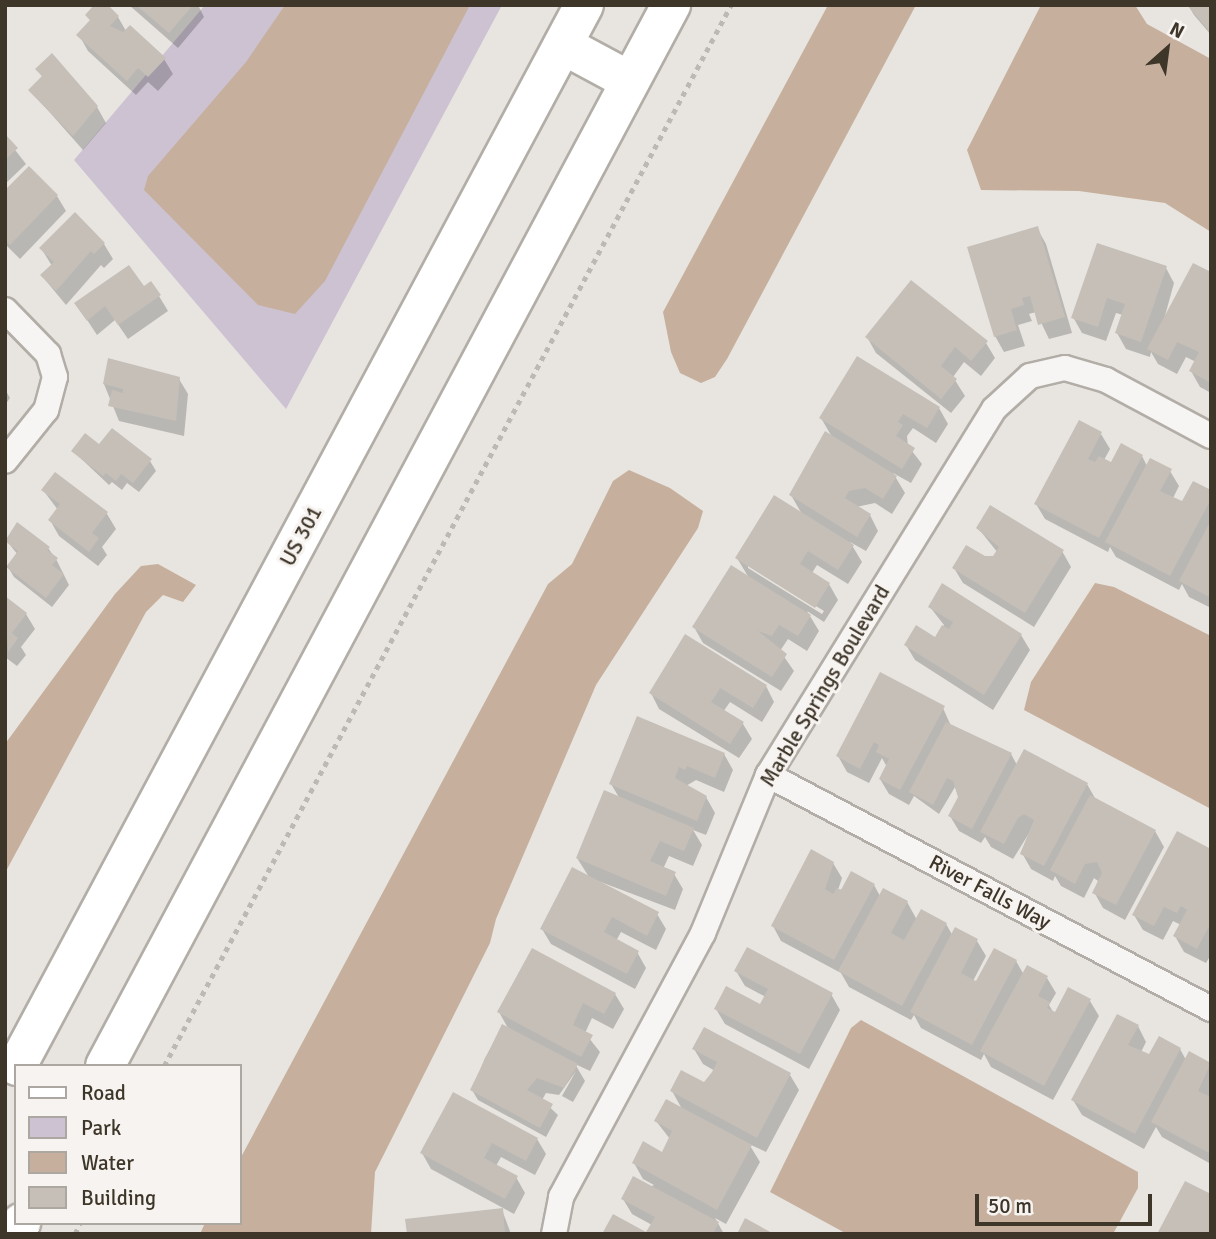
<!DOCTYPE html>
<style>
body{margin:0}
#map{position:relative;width:1216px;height:1239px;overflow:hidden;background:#e8e5e0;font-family:Signika,sans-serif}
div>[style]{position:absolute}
.green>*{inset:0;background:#cdc2d2}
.water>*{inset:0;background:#c6b09d}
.shadow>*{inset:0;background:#0003}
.building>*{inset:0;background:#c5bfb8}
.path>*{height:4.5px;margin-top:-2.25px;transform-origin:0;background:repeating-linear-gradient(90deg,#bcb8b3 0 5px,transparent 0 10px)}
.roads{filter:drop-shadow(2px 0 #b2ada6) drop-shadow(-2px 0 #b2ada6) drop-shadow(0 2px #b2ada6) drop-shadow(0 -2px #b2ada6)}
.street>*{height:24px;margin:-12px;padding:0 12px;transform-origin:12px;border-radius:12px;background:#f7f5f3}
.primary>*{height:38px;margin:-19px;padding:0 19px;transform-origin:19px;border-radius:19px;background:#fff}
span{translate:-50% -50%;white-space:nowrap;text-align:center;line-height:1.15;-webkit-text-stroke:6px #f6f3f0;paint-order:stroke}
.street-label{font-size:21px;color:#3f362a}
.frame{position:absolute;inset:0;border:7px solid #3f362a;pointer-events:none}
.legend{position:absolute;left:14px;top:1064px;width:228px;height:161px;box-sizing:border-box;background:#f6f3f0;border:2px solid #ada7a1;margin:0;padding:9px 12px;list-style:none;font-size:21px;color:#3f362a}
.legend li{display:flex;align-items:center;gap:14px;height:35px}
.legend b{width:35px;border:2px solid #ada7a1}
.north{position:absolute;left:1132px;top:14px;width:70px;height:70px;-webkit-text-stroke:5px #f6f3f0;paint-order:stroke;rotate:28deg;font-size:19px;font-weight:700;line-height:28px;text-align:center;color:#3f362a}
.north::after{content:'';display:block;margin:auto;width:24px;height:32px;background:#3f362a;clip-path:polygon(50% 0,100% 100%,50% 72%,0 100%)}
.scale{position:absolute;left:975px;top:1194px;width:177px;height:32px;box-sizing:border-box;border:4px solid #3f362a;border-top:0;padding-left:9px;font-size:21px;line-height:24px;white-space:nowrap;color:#3f362a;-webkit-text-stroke:5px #f6f3f0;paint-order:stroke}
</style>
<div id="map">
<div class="green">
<div style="clip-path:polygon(205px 5px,502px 5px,286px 409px,74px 160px)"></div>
</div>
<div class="water">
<div style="clip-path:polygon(285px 5px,470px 5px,325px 281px,295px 314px,258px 305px,144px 190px,148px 176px,246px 62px)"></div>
<div style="clip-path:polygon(828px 5px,916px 5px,727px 359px,715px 377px,701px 383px,680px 373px,671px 352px,663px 312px)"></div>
<div style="clip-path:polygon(1041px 5px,1135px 5px,1147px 24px,1211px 59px,1211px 232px,1165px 203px,1079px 191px,981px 190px,967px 150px)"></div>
<div style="clip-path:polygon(629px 470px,670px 488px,703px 511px,698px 528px,596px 685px,496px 919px,490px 943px,375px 1172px,371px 1234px,200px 1234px,205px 1223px,240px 1223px,240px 1159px,548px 584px,572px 564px,613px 481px)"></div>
<div style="clip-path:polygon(158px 564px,196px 585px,183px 602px,163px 595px,146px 612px,5px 873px,5px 744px,115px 594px,141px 566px)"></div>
<div style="clip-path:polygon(1095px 583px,1114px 587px,1211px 636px,1211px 809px,1024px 710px,1031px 682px)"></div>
<div style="clip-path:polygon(861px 1020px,1138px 1172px,1138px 1188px,1113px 1234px,847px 1234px,770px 1192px,851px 1028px)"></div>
</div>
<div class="shadow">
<div style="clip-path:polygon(129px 5px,198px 5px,204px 17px,178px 48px)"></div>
<div style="clip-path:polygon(1188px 5px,1211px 5px,1211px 35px,1194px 15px)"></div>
<div style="clip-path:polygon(87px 15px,118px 17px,126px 31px,164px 59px,173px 74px,158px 91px,148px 82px,136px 95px,88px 51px,79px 35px,91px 22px)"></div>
<div style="clip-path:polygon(38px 70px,97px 107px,106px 123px,83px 150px,30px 90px,43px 78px)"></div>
<div style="clip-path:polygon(5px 137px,26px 164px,5px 184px)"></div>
<div style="clip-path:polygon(57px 196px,66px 211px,20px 259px,5px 244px,5px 221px)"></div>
<div style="clip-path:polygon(1037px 228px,1046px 244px,1072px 333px,1049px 339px,1036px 312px,1029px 314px,1032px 321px,1018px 325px,1025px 346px,1004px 352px,995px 336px)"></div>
<div style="clip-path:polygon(104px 244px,113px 259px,104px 268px,101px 265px,66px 305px,42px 276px,52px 266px,41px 248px)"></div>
<div style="clip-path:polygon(1098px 245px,1166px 268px,1174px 283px,1163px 323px,1211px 274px,1211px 393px,1200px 387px,1191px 371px,1196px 362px,1186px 357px,1177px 374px,1158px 364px,1151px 352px,1150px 357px,1126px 349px,1117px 333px,1123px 315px,1116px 313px,1106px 341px,1082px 333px,1073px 317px)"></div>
<div style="clip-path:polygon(143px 288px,159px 296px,168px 311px,128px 339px,115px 320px,97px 335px,76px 303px)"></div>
<div style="clip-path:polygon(867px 337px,986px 343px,995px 358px,981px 376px,964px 362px,953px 377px,965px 396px,951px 413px,876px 353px)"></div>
<div style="clip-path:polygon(179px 379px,188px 394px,184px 436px,119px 421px,104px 384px)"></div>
<div style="clip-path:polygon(5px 389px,10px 398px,5px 405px)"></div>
<div style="clip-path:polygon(evenodd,939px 408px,948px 424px,936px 443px,913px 428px,907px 436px,908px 446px,922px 464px,911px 483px,893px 473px,905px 493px,892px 514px,875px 503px,856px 507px,870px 515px,878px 531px,866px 551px,850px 542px,862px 562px,848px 584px,817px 565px,812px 573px,829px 584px,838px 600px,824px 622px,807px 611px,819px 631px,807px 651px,788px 639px,780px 651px,794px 671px,781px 691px,703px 643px,694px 627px,749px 578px,737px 558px,803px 516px,791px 495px,832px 437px,821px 418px,939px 408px,748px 564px,824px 611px,822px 614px,748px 568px,748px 564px)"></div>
<div style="clip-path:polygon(1101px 434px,1110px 449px,1104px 460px,1112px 464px,1142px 456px,1147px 466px,1170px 471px,1179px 486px,1173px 498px,1183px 503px,1211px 492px,1211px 608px,1189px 597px,1182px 584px,1179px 590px,1116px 557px,1110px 547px,1108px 552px,1045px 519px,1036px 504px)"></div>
<div style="clip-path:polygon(99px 447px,150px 461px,156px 471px,139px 492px,127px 483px,122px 490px,112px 482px,109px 485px,73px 451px)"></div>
<div style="clip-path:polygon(56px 474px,107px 514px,116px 529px,102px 547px,107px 555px,98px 566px,59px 536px,50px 520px,58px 510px,43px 490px)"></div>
<div style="clip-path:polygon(978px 528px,1062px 551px,1071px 567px,1034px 627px,963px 583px,954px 568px,994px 558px,998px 553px)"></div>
<div style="clip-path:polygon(6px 540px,48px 548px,56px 559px,69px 585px,52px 607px,14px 577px,8px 567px,18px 555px)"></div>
<div style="clip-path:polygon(5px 598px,26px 614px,35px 629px,21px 647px,26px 655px,17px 666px,5px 657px)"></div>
<div style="clip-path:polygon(930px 607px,1021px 635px,1030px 650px,993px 710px,915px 660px,906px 645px,935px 639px,944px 625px)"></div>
<div style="clip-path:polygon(686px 637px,766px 686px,774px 702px,762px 722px,730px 702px,723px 712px,743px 724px,752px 739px,739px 758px,659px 709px,651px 693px)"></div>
<div style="clip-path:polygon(943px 708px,951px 726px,1011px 754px,1017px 765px,1087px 784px,1096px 800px,1155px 831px,1164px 847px,1125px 920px,1103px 908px,1094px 892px,1098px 881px,1094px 878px,1084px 898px,1061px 886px,1055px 876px,1053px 881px,1031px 869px,1022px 853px,1031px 830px,1013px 859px,991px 847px,985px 837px,981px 843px,959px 831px,950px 816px,959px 798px,955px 787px,939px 814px,914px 796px,909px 805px,889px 794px,880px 779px,887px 767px,882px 758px,869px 783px,847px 772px,838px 756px)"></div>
<div style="clip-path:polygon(724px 754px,733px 770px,724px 792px,696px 780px,686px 786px,706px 797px,715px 813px,706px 835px,693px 830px,702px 845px,693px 866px,669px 856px,663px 869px,674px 874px,683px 889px,675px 910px,590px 878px,657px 914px,666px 929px,656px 950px,621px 932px,616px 941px,637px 952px,646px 968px,635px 989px,551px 944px,542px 929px,589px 877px,577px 858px,620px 799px,611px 784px)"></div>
<div style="clip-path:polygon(1211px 851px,1211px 962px,1209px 958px,1206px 963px,1184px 952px,1175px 936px,1181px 925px,1173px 921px,1163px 940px,1143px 930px,1134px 915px)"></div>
<div style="clip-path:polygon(833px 863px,842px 878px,838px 890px,874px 885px,880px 896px,907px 902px,917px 920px,946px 924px,953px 936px,977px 941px,986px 956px,973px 981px,977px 984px,1016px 961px,1024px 975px,1047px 978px,1056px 993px,1049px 1005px,1055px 1015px,1090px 1001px,1099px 1016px,1053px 1100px,991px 1067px,984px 1054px,981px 1060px,921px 1028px,914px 1015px,911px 1020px,849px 987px,841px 973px,781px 941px,773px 926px)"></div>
<div style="clip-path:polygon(736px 971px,831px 994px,840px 1010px,809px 1069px,725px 1024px,716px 1009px,761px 1006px,766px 997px,745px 986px)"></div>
<div style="clip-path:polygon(615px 994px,624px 1009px,613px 1029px,592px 1018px,585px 1033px,600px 1052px,590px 1071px,575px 1064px,585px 1081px,573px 1102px,562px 1096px,576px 1071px,559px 1095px,546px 1093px,542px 1100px,558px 1115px,546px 1137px,478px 1100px,472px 1090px,485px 1058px,503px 1026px,509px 1030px,499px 1012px)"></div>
<div style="clip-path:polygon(1138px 1026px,1146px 1042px,1141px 1052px,1150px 1056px,1180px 1049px,1186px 1060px,1190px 1054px,1211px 1065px,1211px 1164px,1162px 1137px,1156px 1127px,1144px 1149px,1082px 1115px,1073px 1100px)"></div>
<div style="clip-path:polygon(705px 1029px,790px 1075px,799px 1090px,766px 1152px,749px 1144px,760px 1162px,726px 1224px,715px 1218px,724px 1234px,648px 1234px,652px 1225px,632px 1214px,623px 1199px,654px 1185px,643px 1179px,634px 1163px,663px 1154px,670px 1139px,656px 1121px,682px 1109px,672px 1091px,705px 1084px,715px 1071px,703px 1064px,694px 1049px)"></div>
<div style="clip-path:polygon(454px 1094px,537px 1139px,546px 1154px,535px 1175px,501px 1157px,496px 1166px,516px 1177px,525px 1193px,514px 1214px,431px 1169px,422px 1153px)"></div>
<div style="clip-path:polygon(502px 1210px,511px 1234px,409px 1234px)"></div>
</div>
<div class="building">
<div style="clip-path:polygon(94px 5px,108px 5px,119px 16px,110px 26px,123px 32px,130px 25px,166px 58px,148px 77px,138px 68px,127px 81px,76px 35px,90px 20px,85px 15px)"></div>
<div style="clip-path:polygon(136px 5px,193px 5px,169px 33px)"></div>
<div style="clip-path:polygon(1187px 5px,1211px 5px,1211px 30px,1209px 31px)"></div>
<div style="clip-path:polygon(52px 53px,98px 106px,73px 136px,28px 90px,42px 76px,35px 69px)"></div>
<div style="clip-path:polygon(5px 134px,18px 148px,5px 160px)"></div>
<div style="clip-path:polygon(29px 166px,58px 195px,10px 245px,5px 240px,5px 190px)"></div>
<div style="clip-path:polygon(75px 212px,105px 243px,94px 254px,91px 251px,56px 291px,40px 275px,54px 262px,39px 248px)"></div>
<div style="clip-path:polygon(1038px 226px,1065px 317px,1038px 325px,1030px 296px,1022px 298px,1024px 305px,1011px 309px,1017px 330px,994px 337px,967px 247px)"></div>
<div style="clip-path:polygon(1097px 243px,1167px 266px,1141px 342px,1115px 333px,1125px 304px,1107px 298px,1098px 327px,1071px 318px)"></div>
<div style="clip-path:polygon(1193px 263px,1211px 272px,1211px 383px,1189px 371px,1199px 352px,1177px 342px,1168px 360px,1147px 349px)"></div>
<div style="clip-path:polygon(129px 265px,144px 286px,151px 281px,161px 295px,118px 325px,105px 306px,87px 321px,74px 303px)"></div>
<div style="clip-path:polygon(911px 280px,988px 341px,971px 361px,955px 347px,949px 355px,941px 366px,957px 379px,941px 399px,865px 337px)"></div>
<div style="clip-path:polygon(857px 356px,940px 407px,927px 428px,903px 414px,898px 422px,903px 425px,896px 436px,915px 448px,902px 469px,819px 418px)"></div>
<div style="clip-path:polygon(108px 358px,180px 377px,176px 421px,108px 406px,112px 390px,123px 393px,123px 389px,103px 384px)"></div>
<div style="clip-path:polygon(1079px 420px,1102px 432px,1088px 459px,1095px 462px,1099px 456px,1111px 462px,1121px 443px,1143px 455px,1099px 538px,1034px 504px)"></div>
<div style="clip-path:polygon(112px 428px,152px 459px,133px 483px,121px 474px,116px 481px,106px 473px,103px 476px,71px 451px,85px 433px,99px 444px)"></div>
<div style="clip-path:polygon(825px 431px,897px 476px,883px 499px,865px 488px,849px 491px,845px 498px,871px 514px,857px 537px,789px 495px)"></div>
<div style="clip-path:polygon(1150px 458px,1172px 469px,1160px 491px,1182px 501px,1193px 481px,1211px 490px,1211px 499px,1170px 576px,1105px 542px)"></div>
<div style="clip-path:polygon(55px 472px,108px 512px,92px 533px,99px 538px,89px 552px,48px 520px,60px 504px,41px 490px)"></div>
<div style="clip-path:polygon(774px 495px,854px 545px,838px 570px,808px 551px,800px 564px,830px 583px,815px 608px,735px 558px)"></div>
<div style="clip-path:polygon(990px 505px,1064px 550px,1025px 613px,952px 568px,966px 545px,985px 556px,993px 556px,999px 547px,976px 528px)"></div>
<div style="clip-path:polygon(1211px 520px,1211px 598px,1179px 581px)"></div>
<div style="clip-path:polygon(17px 522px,50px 547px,47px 550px,58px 558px,52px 565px,64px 574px,46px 598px,6px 567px,18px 551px,5px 541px)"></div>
<div style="clip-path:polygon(731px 565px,811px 615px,798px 636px,779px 625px,772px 636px,758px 631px,787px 654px,772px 677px,692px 627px)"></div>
<div style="clip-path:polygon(942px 583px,1022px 634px,984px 695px,904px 645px,916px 625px,935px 637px,942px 625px,949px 629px,953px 622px,928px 607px)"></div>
<div style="clip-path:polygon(5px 596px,27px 613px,12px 633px,18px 638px,8px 652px)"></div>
<div style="clip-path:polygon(685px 634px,767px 685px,753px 708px,720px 688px,716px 695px,711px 702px,744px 722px,730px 744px,649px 693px)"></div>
<div style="clip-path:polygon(880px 672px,945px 706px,900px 790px,879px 779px,889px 759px,876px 752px,879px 745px,874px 742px,860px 769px,836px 756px)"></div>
<div style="clip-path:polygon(637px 716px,725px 753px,715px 778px,687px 766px,685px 770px,679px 767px,675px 778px,707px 796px,697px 821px,609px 784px)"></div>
<div style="clip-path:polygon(946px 722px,1012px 753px,972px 829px,948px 816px,958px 797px,953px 781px,947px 778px,933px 805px,909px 792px)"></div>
<div style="clip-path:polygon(1024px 749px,1088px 783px,1044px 866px,1020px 854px,1034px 820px,1024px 814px,1018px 818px,1004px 844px,980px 832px)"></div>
<div style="clip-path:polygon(604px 790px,694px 828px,684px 851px,660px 841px,650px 861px,676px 872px,666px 896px,576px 858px)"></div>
<div style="clip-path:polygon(1090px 795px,1156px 830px,1116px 905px,1092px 893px,1102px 873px,1097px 862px,1085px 864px,1075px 884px,1050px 870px)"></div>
<div style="clip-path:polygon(1177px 831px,1211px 849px,1211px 923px,1197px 949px,1173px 936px,1187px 910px,1181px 906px,1177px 913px,1164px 907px,1154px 926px,1132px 915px)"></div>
<div style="clip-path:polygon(811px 849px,834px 862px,825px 889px,833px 894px,837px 888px,841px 890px,851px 871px,875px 884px,834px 960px,771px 926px)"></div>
<div style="clip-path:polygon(572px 867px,659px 912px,647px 936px,612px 917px,604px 932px,639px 951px,627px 974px,540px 929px)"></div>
<div style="clip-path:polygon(883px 888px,908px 901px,891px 933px,904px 940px,921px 909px,947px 923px,902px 1006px,838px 971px)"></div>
<div style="clip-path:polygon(955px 927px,978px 939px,961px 973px,976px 981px,994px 948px,1017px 960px,972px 1045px,910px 1012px)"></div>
<div style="clip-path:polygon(747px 947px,833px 993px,800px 1054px,714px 1009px,726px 986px,760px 1004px,768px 989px,734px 971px)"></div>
<div style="clip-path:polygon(532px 948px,616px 993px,604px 1014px,583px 1003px,573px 1025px,593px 1035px,581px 1057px,497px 1012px)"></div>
<div style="clip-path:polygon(1027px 965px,1048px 976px,1038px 996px,1050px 1002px,1047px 1008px,1055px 1012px,1068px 987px,1091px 999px,1044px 1086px,980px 1051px)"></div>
<div style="clip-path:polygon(1117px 1014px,1139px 1025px,1128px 1045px,1149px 1054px,1159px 1036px,1181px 1048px,1135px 1134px,1071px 1100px)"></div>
<div style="clip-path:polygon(502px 1024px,578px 1064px,564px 1088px,537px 1078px,527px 1090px,553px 1104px,540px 1128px,470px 1090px)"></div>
<div style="clip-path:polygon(704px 1027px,791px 1073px,757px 1138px,670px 1091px,681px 1070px,704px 1082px,712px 1072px,717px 1062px,692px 1049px)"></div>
<div style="clip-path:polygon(1189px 1051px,1211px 1063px,1198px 1091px,1211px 1097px,1211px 1154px,1151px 1122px)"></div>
<div style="clip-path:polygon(453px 1092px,538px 1138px,526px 1161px,492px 1143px,484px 1158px,518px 1176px,505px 1199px,420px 1153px)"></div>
<div style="clip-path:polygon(666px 1099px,752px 1145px,717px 1210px,632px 1163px,643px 1141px,662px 1152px,672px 1131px,654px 1121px)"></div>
<div style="clip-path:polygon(633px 1176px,719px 1222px,713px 1234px,602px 1234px,613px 1214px,646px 1232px,655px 1217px,621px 1199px)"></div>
<div style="clip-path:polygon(1185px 1181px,1211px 1194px,1211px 1234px,1157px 1234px)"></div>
<div style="clip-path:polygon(503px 1208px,505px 1234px,407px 1234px,405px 1219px)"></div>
<div style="clip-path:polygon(745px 1218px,774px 1234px,737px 1234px)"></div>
</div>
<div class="path">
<div style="left:164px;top:1066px;width:1203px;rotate:-61.88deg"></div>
<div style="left:75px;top:1234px;width:12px;rotate:-66deg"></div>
</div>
<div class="roads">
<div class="street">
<div style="left:5px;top:310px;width:62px;rotate:45.7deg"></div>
<div style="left:48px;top:354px;width:24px;rotate:73deg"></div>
<div style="left:55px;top:377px;width:34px;rotate:105deg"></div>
<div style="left:46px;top:410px;width:65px;rotate:128.8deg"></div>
<div style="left:768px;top:775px;width:501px;rotate:27.84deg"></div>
<div style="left:554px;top:1234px;width:38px;rotate:-79deg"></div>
<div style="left:561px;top:1197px;width:300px;rotate:-61.7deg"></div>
<div style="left:703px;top:933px;width:171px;rotate:-67.6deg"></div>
<div style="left:768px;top:775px;width:430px;rotate:-58.3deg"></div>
<div style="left:994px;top:409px;width:49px;rotate:-42.5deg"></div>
<div style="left:1030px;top:376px;width:36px;rotate:-13deg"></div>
<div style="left:1065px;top:368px;width:43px;rotate:16.3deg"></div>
<div style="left:1106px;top:380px;width:119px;rotate:28.1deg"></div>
</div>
<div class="primary">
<div style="left:563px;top:45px;width:76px;rotate:28.2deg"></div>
<div style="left:17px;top:1066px;width:1203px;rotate:-61.88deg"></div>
<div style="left:105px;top:1066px;width:1203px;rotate:-61.92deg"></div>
<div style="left:15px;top:1234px;width:13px;rotate:-61deg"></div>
</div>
</div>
<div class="street-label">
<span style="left:301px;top:536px;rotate:-62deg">US 301</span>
<span style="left:825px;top:686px;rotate:-59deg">Marble Springs Boulevard</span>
<span style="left:990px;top:892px;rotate:28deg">River Falls Way</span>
</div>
<div class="frame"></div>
<ul class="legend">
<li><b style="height:9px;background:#fff"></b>Road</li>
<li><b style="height:19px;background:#cdc2d2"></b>Park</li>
<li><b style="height:19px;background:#c6b09d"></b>Water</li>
<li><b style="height:19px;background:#c5bfb8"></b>Building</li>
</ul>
<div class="north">N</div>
<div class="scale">50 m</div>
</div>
